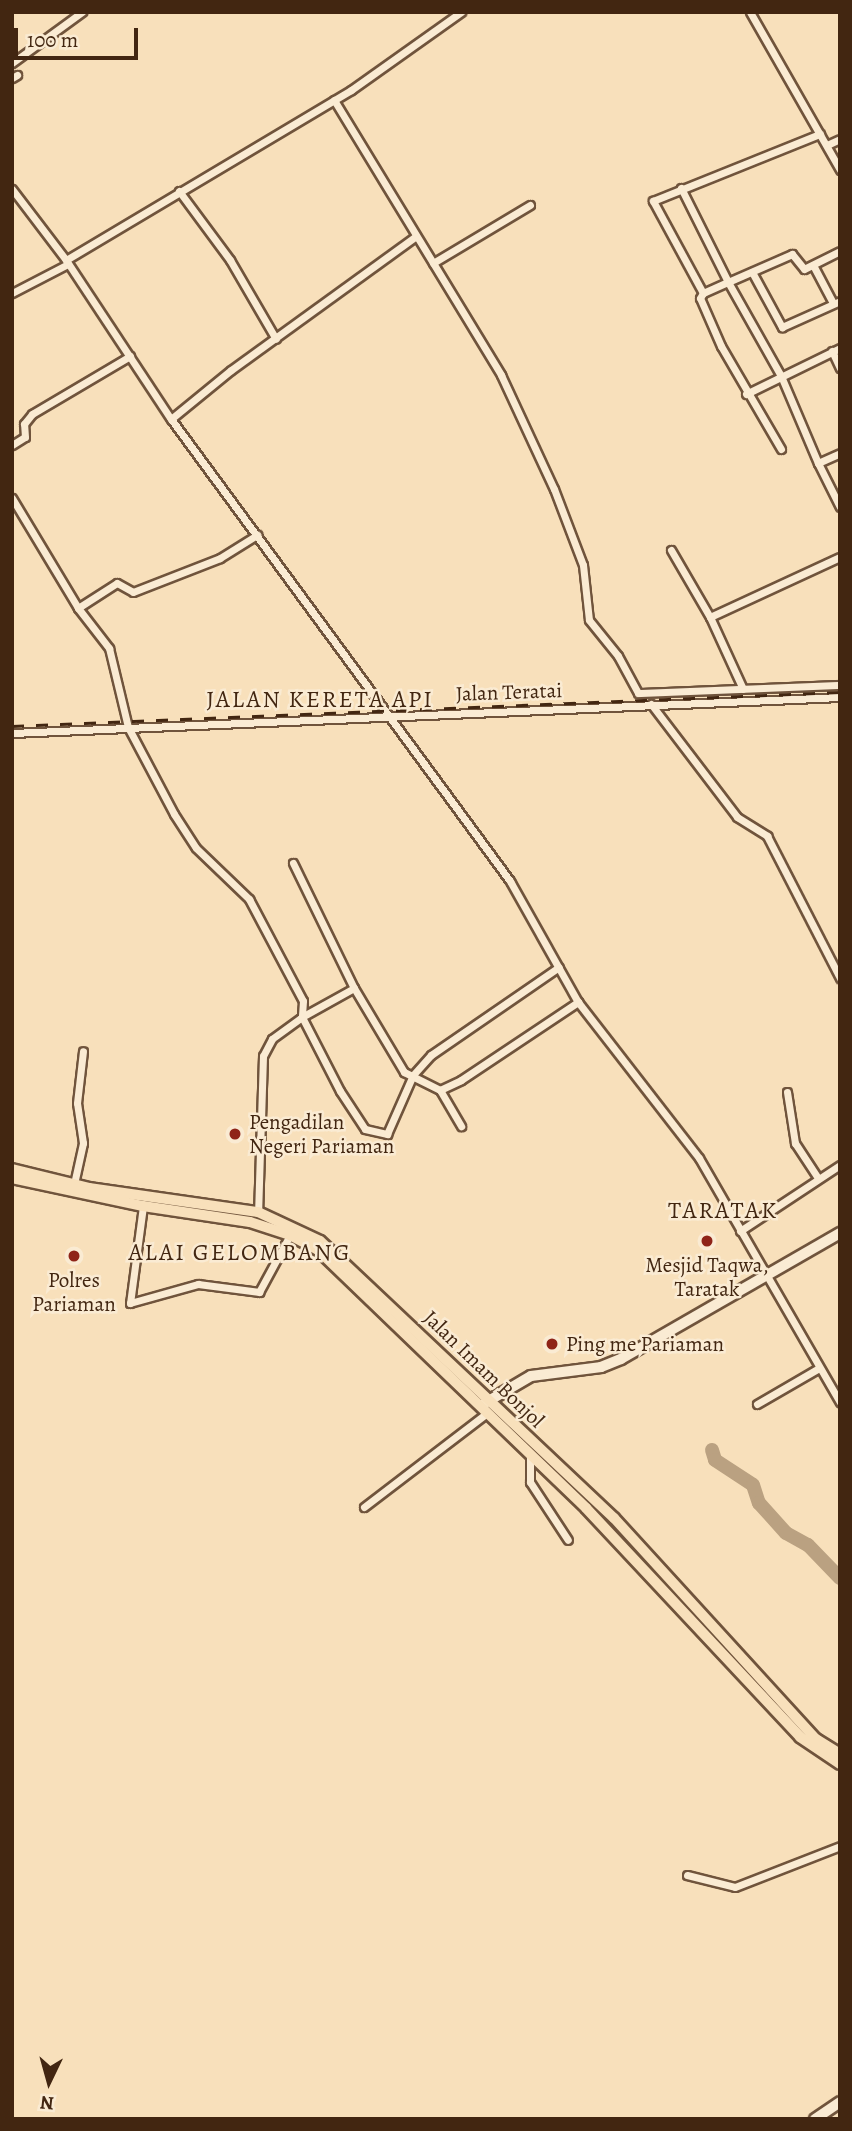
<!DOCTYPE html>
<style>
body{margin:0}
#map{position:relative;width:852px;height:2131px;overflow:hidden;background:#f8e0bb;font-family:Alegreya,serif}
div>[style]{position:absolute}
.river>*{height:14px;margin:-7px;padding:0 7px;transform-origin:7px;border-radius:7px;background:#baa181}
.roads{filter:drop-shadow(2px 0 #70543c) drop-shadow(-2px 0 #70543c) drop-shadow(0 2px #70543c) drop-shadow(0 -2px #70543c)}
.street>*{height:7px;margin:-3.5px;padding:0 3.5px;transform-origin:3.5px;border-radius:3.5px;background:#faebd3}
.secondary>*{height:10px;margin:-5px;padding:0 5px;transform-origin:5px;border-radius:5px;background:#faebd3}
.primary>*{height:10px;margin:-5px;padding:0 5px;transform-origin:5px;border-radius:5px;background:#f8e0bb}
.rail>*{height:2.5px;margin-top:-1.25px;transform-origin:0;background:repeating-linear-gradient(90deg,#422611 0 12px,transparent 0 24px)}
.dots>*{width:19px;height:19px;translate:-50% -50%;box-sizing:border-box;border:4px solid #faebd3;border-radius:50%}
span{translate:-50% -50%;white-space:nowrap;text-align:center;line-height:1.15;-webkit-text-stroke:5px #faebd3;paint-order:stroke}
.street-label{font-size:21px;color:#422611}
.poi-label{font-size:21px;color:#422611}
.left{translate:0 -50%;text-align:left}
.quarter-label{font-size:24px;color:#422611;letter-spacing:2px}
.frame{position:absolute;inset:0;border:14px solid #422611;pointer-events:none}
.north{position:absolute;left:14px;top:2047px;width:70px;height:70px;-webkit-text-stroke:5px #faebd3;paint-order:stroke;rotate:185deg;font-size:19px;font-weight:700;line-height:28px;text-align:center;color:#422611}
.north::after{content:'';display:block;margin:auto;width:24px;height:32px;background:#422611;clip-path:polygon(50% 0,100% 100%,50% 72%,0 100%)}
.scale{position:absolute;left:14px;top:28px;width:124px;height:32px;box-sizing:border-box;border:4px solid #422611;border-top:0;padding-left:9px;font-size:21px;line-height:24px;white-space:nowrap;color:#422611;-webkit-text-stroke:5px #faebd3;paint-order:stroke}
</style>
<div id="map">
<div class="river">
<div style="left:712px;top:1450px;width:10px;rotate:73deg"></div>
<div style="left:715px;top:1460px;width:45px;rotate:33.3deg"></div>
<div style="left:753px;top:1485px;width:19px;rotate:72deg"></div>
<div style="left:759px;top:1503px;width:40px;rotate:48deg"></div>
<div style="left:786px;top:1533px;width:25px;rotate:29deg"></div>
<div style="left:808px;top:1545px;width:46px;rotate:45.9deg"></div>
</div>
<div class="roads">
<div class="street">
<div style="left:750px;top:12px;width:182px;rotate:60.3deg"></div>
<div style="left:12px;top:63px;width:87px;rotate:-36.1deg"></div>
<div style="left:12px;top:78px;width:6px;rotate:-31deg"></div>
<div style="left:334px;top:100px;width:322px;rotate:58.7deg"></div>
<div style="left:501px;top:375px;width:126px;rotate:65.1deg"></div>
<div style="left:554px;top:489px;width:81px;rotate:69.1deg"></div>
<div style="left:583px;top:565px;width:55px;rotate:83.8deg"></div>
<div style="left:589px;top:620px;width:46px;rotate:51.1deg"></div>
<div style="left:618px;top:656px;width:42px;rotate:61.6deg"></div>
<div style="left:638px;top:693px;width:202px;rotate:-2.3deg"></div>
<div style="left:827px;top:145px;width:14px;rotate:-25deg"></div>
<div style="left:681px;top:188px;width:105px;rotate:63.4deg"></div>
<div style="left:728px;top:282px;width:70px;rotate:-23.6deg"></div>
<div style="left:792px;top:254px;width:19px;rotate:51deg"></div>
<div style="left:804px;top:269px;width:40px;rotate:-26.6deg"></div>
<div style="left:12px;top:189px;width:89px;rotate:52.7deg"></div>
<div style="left:66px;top:260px;width:191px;rotate:56.6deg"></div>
<div style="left:171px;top:419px;width:573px;rotate:53.73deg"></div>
<div style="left:510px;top:881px;width:139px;rotate:60.7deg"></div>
<div style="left:578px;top:1002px;width:197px;rotate:52.2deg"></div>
<div style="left:699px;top:1158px;width:282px;rotate:60deg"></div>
<div style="left:179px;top:191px;width:86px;rotate:53.5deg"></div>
<div style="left:230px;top:260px;width:91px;rotate:59.8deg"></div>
<div style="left:66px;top:260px;width:332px;rotate:-30.8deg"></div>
<div style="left:351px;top:90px;width:135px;rotate:-35.3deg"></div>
<div style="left:433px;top:263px;width:113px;rotate:-30.9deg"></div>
<div style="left:813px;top:265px;width:43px;rotate:62.2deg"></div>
<div style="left:752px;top:272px;width:63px;rotate:61.4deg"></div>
<div style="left:782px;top:327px;width:64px;rotate:-24.1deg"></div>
<div style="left:12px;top:293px;width:63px;rotate:-27.4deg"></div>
<div style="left:703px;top:293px;width:27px;rotate:-24deg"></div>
<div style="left:728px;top:282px;width:108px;rotate:60.6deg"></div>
<div style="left:781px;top:376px;width:95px;rotate:67deg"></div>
<div style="left:818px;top:463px;width:24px;rotate:-24deg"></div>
<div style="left:832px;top:351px;width:19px;rotate:65deg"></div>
<div style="left:746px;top:394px;width:105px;rotate:-26.1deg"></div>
<div style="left:171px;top:419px;width:77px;rotate:-39.2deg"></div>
<div style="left:231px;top:370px;width:227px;rotate:-35.9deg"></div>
<div style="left:12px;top:445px;width:15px;rotate:-32deg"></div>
<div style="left:25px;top:437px;width:13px;rotate:-94deg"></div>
<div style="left:24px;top:424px;width:13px;rotate:-51deg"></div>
<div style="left:32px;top:414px;width:114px;rotate:-30.6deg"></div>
<div style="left:781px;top:449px;width:119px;rotate:-120.2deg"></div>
<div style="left:721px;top:346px;width:52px;rotate:-113.6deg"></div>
<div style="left:700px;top:298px;width:6px;rotate:-59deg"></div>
<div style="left:703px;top:293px;width:105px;rotate:-118.5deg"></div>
<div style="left:653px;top:201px;width:180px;rotate:-21.9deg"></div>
<div style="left:818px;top:463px;width:49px;rotate:63.4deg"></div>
<div style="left:12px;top:498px;width:128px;rotate:59deg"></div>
<div style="left:78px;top:608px;width:51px;rotate:52.2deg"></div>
<div style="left:109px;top:648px;width:81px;rotate:76.5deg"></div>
<div style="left:128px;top:727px;width:98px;rotate:62.1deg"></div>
<div style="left:174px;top:814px;width:40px;rotate:57.1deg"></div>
<div style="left:196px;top:848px;width:74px;rotate:43.9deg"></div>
<div style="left:249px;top:899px;width:115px;rotate:62.1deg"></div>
<div style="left:303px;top:1001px;width:16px;rotate:94deg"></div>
<div style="left:302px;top:1017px;width:37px;rotate:144deg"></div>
<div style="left:272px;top:1039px;width:19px;rotate:118deg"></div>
<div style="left:263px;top:1056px;width:156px;rotate:91.8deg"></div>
<div style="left:671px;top:550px;width:78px;rotate:59.8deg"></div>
<div style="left:710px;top:617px;width:79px;rotate:65.4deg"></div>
<div style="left:78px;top:608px;width:46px;rotate:-32.7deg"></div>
<div style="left:117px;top:583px;width:18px;rotate:29deg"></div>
<div style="left:133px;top:592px;width:93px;rotate:-21.3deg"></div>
<div style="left:220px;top:558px;width:44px;rotate:-31.9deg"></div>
<div style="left:710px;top:617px;width:143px;rotate:-24.8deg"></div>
<div style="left:651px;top:704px;width:142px;rotate:52.7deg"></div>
<div style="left:737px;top:817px;width:36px;rotate:32deg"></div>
<div style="left:767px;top:836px;width:160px;rotate:62.8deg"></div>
<div style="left:12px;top:733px;width:829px;rotate:-2.49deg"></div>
<div style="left:293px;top:863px;width:139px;rotate:64deg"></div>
<div style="left:354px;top:988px;width:98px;rotate:59.2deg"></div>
<div style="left:404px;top:1072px;width:40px;rotate:26.6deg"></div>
<div style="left:440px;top:1090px;width:23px;rotate:-25deg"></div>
<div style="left:461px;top:1080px;width:141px;rotate:-33.7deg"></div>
<div style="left:354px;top:988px;width:60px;rotate:150.9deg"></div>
<div style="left:302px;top:1017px;width:83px;rotate:62.8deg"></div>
<div style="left:340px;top:1091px;width:45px;rotate:56.7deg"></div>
<div style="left:365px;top:1129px;width:23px;rotate:13deg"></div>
<div style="left:387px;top:1134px;width:64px;rotate:-66.2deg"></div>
<div style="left:413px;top:1075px;width:27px;rotate:-48deg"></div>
<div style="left:431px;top:1055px;width:155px;rotate:-34.5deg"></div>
<div style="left:440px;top:1090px;width:42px;rotate:59.7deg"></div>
<div style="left:787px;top:1092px;width:52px;rotate:81.1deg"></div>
<div style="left:795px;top:1143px;width:42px;rotate:56.7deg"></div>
<div style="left:74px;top:1184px;width:42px;rotate:-77.6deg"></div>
<div style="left:83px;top:1143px;width:40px;rotate:-98.5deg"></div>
<div style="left:77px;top:1103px;width:52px;rotate:-83.4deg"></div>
<div style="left:143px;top:1206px;width:98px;rotate:97.6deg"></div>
<div style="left:130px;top:1303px;width:71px;rotate:-15.6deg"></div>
<div style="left:198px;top:1284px;width:62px;rotate:7.5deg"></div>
<div style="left:259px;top:1292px;width:65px;rotate:-61.5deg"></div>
<div style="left:740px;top:1231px;width:120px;rotate:-33.4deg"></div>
<div style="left:757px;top:1404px;width:72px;rotate:-30.1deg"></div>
<div style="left:530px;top:1455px;width:27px;rotate:90deg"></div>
<div style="left:530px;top:1482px;width:69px;rotate:56.8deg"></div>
<div style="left:364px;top:1507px;width:155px;rotate:-37.4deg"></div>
<div style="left:687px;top:1875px;width:49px;rotate:14deg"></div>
<div style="left:735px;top:1887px;width:113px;rotate:-21.3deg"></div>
</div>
<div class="secondary">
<div style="left:485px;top:1403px;width:53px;rotate:-30.4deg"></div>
<div style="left:531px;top:1376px;width:71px;rotate:-7.3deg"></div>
<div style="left:601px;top:1367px;width:22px;rotate:-22deg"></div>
<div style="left:621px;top:1359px;width:253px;rotate:-29.9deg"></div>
<div style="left:815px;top:2119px;width:30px;rotate:-34deg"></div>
</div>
<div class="primary">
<div style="left:12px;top:1169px;width:79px;rotate:13.9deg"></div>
<div style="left:89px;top:1188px;width:171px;rotate:8.1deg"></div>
<div style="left:258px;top:1212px;width:68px;rotate:25.1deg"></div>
<div style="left:320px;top:1241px;width:404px;rotate:43.3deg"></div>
<div style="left:614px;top:1518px;width:299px;rotate:47.6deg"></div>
<div style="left:816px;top:1739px;width:28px;rotate:32deg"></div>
<div style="left:12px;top:1178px;width:134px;rotate:12.1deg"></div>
<div style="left:143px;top:1206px;width:108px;rotate:8.5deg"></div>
<div style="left:250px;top:1222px;width:42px;rotate:18deg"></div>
<div style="left:290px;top:1235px;width:32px;rotate:28deg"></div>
<div style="left:318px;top:1250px;width:372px;rotate:43.9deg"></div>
<div style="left:586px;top:1508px;width:313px;rotate:46.9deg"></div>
<div style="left:800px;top:1737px;width:48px;rotate:34deg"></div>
</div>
</div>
<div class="rail">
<div style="left:12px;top:726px;width:829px;rotate:-2.35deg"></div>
</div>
<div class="dots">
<div style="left:235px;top:1134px;background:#8f2418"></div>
<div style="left:707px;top:1241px;background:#8f2418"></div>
<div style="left:74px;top:1256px;background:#8f2418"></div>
<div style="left:552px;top:1344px;background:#8f2418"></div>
</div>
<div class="street-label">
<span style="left:509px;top:692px;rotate:-2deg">Jalan Teratai</span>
<span style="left:484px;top:1369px;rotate:44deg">Jalan Imam Bonjol</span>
</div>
<div class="poi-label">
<span class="left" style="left:249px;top:1134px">Pengadilan<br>Negeri Pariaman</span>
<span style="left:707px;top:1277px">Mesjid Taqwa,<br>Taratak</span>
<span style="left:74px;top:1292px">Polres<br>Pariaman</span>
<span class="left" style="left:566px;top:1344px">Ping me Pariaman</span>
</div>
<div class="quarter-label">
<span style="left:320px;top:700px">JALAN KERETA API</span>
<span style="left:723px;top:1211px">TARATAK</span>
<span style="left:240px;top:1253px">ALAI GELOMBANG</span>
</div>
<div class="frame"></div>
<div class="north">N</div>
<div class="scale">100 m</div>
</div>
